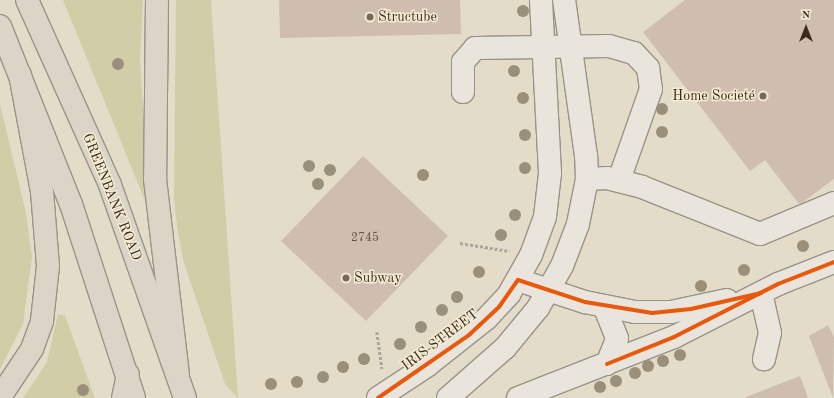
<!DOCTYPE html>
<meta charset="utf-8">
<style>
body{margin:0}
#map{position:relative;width:834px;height:398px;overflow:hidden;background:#e3dcc9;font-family:"Old Standard TT",serif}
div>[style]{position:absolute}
.green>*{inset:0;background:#d0cda7}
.building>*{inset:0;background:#cfbeb0}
.path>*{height:2.5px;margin-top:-1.25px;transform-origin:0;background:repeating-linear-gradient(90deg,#aaa69d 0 3px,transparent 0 5px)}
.roads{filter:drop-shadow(1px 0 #999386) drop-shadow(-1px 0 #999386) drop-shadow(0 1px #999386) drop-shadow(0 -1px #999386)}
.minor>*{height:22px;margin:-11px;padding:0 11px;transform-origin:11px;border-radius:11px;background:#e9e5dc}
.major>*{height:22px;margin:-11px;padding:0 11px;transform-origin:11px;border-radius:11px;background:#dcd5c7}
.highway>*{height:22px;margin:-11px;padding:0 11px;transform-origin:11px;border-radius:11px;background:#dcd5c7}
.cycleway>*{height:4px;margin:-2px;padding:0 2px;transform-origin:2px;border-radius:2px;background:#e8590c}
.trees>*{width:12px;height:12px;margin:-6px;border-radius:50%;background:#9a8f78}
.dots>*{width:11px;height:11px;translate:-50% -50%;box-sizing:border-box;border:2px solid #f4ebd5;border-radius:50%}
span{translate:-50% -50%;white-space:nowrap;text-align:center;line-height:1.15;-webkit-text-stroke:3px #f4ebd5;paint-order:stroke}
.number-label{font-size:12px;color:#625040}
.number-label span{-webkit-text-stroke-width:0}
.poi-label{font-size:14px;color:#3d2b1a}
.left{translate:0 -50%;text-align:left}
.right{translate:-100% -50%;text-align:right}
.street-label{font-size:14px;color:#3d2b1a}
.north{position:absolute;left:786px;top:8px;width:40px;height:40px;-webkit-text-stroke:3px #f4ebd5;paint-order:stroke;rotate:0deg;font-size:11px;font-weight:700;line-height:16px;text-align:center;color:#3d2b1a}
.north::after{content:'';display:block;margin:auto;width:14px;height:18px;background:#3d2b1a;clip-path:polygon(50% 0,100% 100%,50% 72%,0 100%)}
</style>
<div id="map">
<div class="green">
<div style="clip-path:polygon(63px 0,143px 0,140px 61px,149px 198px,146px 203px)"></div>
<div style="clip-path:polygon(176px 0,211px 0,238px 398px,225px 384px,184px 263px,177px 227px,174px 197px)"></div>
<div style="clip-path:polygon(0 104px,26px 213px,32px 257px,23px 324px,0 369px)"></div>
<div style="clip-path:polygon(58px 314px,65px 316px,95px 398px,23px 398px,47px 362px)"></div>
</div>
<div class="building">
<div style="clip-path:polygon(279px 0,460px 0,461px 34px,280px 38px)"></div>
<div style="clip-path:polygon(685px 0,834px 0,834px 179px,803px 202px,799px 204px,765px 160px,750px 171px,643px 32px)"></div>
<div style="clip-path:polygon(363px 156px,448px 236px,366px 321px,281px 241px)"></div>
<div style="clip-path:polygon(828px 325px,834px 337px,833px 398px,809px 336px)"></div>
<div style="clip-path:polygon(800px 376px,808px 398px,746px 398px,746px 397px)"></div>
</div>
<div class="path">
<div style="left:460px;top:243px;width:50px;rotate:9.3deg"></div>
<div style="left:377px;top:332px;width:37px;rotate:82deg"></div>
</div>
<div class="roads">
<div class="minor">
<div style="left:463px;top:92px;width:30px;rotate:-90deg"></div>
<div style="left:463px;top:62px;width:18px;rotate:-49deg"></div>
<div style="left:475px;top:48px;width:134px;rotate:-0.9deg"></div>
<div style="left:609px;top:46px;width:26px;rotate:16deg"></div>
<div style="left:634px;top:53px;width:21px;rotate:47deg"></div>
<div style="left:648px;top:68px;width:21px;rotate:82deg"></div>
<div style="left:651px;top:89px;width:96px;rotate:109.4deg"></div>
<div style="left:587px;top:179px;width:20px;rotate:-3deg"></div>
<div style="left:607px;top:178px;width:36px;rotate:14deg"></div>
<div style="left:642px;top:187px;width:127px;rotate:21.7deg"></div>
<div style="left:760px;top:234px;width:80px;rotate:-22.7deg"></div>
<div style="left:518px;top:280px;width:71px;rotate:18.2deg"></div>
<div style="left:585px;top:302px;width:51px;rotate:11.3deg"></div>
<div style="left:635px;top:312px;width:36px"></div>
<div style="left:671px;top:312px;width:57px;rotate:-12.1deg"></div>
<div style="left:761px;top:293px;width:41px;rotate:77.3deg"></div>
<div style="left:770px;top:333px;width:27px;rotate:103deg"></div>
<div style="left:604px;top:306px;width:35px;rotate:68deg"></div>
<div style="left:617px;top:339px;width:27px;rotate:112deg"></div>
<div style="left:378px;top:398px;width:60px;rotate:-33.4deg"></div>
<div style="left:428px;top:365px;width:75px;rotate:-38.5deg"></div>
<div style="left:487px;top:318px;width:33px;rotate:-47deg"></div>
<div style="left:509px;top:294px;width:45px;rotate:-60.6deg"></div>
<div style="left:531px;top:255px;width:40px;rotate:-69.8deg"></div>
<div style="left:545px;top:217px;width:44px;rotate:-83.5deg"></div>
<div style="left:550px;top:173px;width:173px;rotate:-93deg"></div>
<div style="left:448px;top:398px;width:76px;rotate:-41.3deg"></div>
<div style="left:505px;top:348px;width:52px;rotate:-50.5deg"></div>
<div style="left:538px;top:308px;width:48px;rotate:-60.3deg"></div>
<div style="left:562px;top:266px;width:45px;rotate:-69.1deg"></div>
<div style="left:578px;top:224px;width:46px;rotate:-78.7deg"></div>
<div style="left:587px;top:179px;width:23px;rotate:-92deg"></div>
<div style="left:586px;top:156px;width:158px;rotate:-98deg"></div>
<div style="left:518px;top:398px;width:168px;rotate:-21.4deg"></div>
<div style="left:674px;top:337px;width:117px;rotate:-27deg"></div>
<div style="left:778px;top:284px;width:60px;rotate:-21.4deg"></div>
</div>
<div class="major">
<div style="left:27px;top:0;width:203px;rotate:65.8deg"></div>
<div style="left:110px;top:185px;width:226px;rotate:70.6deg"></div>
<div style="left:0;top:26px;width:192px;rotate:68.3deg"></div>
<div style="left:71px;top:204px;width:204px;rotate:72deg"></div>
</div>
<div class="highway">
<div style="left:157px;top:0;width:179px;rotate:90.6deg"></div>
<div style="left:155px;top:179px;width:196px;rotate:83.3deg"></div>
<div style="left:0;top:397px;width:58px;rotate:-56.3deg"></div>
<div style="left:32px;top:349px;width:30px;rotate:-70deg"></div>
<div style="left:42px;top:321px;width:55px;rotate:-83.8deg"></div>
<div style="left:48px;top:266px;width:74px;rotate:-94.6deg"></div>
<div style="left:42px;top:192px;width:119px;rotate:-100.6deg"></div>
<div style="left:123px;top:398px;width:24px;rotate:-78deg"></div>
</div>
</div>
<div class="cycleway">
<div style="left:607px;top:364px;width:72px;rotate:-21.9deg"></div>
<div style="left:674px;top:337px;width:117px;rotate:-27deg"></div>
<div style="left:778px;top:284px;width:60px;rotate:-21.4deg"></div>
<div style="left:378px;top:398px;width:111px;rotate:-34.7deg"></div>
<div style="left:469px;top:335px;width:41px;rotate:-43deg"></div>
<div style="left:499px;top:307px;width:33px;rotate:-55deg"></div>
<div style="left:518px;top:280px;width:71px;rotate:18.2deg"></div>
<div style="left:585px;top:302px;width:68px;rotate:9.3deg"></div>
<div style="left:652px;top:313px;width:39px;rotate:-6deg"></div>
<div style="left:691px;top:309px;width:72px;rotate:-12.9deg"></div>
</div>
<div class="trees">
<div style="left:523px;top:11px"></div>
<div style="left:118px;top:64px"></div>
<div style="left:514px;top:71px"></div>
<div style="left:523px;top:98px"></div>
<div style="left:662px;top:109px"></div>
<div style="left:662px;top:132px"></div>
<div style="left:525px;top:135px"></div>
<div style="left:309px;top:166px"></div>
<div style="left:525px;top:168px"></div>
<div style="left:330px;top:170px"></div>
<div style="left:423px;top:175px"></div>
<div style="left:318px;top:184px"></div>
<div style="left:515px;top:215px"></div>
<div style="left:501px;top:235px"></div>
<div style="left:803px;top:246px"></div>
<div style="left:744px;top:270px"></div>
<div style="left:479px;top:272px"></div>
<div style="left:701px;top:286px"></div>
<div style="left:457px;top:297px"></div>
<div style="left:442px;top:310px"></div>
<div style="left:421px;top:327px"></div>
<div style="left:400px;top:344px"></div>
<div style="left:680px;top:355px"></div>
<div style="left:364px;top:359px"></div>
<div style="left:663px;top:361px"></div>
<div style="left:648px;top:366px"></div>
<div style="left:343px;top:367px"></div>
<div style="left:635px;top:373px"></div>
<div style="left:323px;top:377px"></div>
<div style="left:616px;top:381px"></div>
<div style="left:297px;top:382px"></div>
<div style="left:271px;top:384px"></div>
<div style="left:600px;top:387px"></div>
<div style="left:83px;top:390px"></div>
</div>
<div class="dots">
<div style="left:370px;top:17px;background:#776957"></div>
<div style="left:763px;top:96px;background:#776957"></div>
<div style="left:346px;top:278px;background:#776957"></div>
</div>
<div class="number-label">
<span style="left:365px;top:239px">2745</span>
</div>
<div class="poi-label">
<span class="left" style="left:378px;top:17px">Structube</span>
<span class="right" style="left:755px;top:96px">Home Societé</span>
<span class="left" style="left:354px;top:278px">Subway</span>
</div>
<div class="street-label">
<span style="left:112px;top:197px;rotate:68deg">GREENBANK ROAD</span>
<span style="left:440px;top:340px;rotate:-37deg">IRIS STREET</span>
</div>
<div class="north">N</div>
</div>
